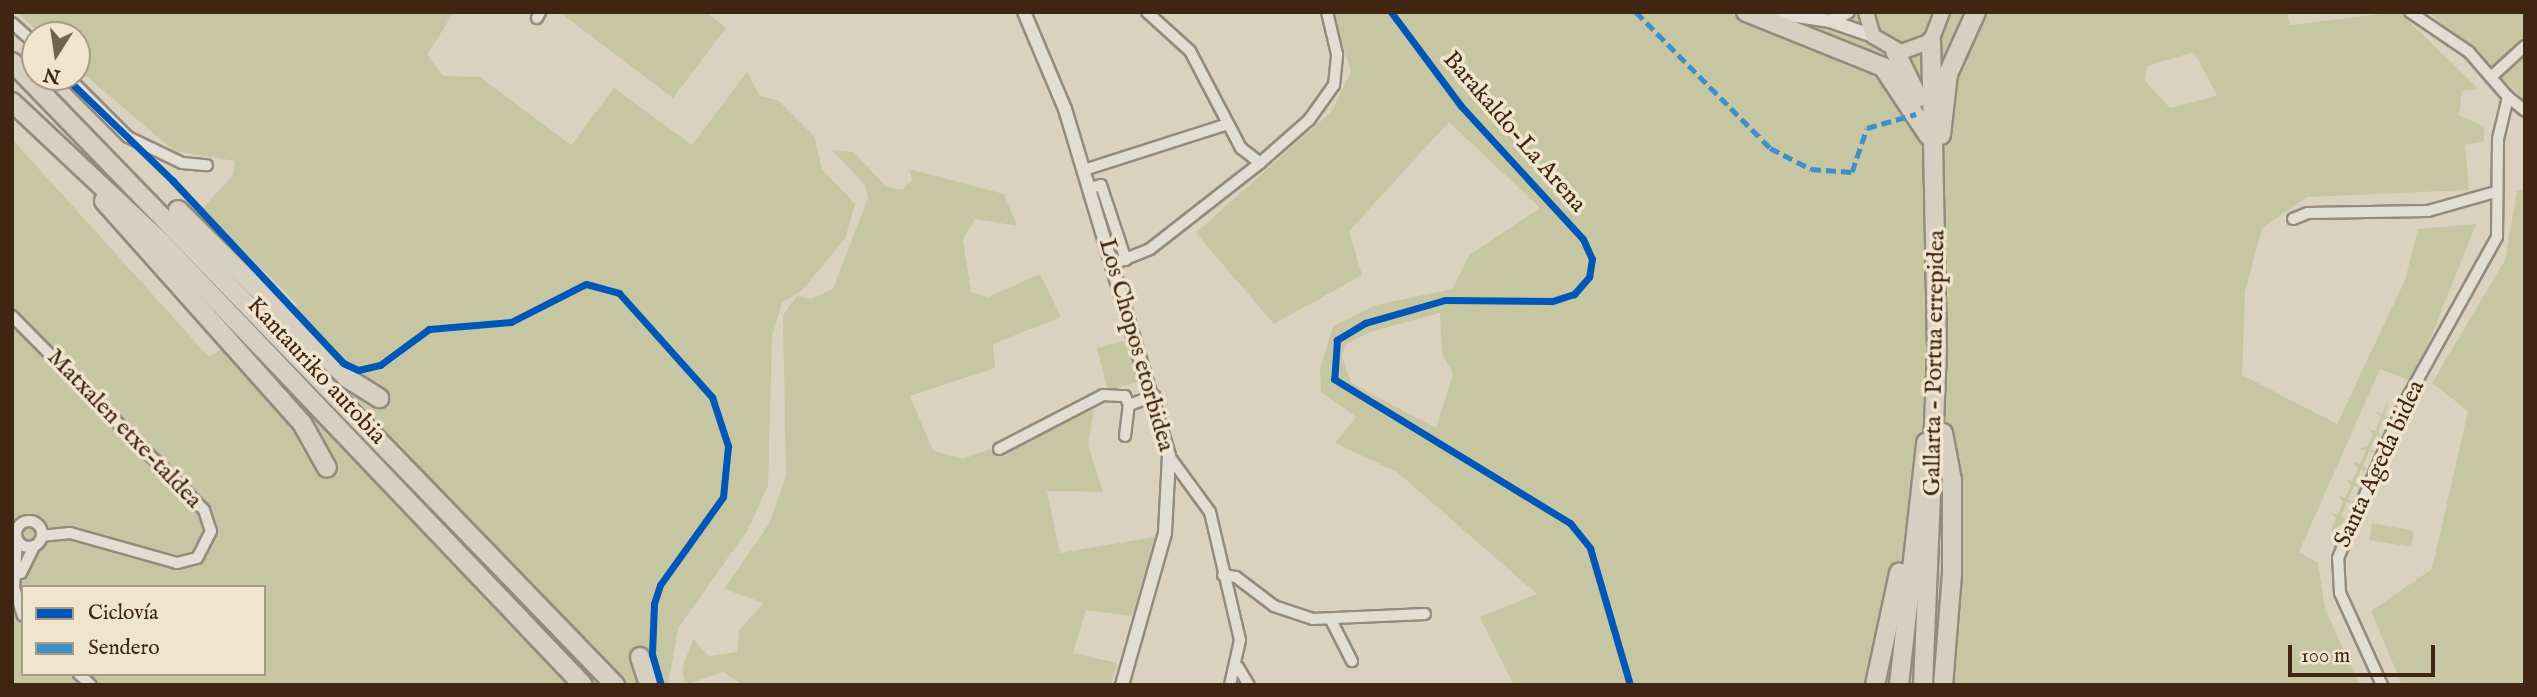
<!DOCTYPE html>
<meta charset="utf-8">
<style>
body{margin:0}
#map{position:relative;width:2537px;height:697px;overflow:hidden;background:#dad2be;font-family:"IM FELL English",serif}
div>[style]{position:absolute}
.green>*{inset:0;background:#c6c7a2}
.roads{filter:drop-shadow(2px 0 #948b7e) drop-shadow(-2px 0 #948b7e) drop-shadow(0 2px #948b7e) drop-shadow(0 -2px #948b7e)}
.street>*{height:10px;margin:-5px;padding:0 5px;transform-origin:5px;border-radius:5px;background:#e2ded4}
.street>.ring{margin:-5px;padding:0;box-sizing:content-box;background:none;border:10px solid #e2ded4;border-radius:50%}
.secondary>*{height:12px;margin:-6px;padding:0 6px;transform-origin:6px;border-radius:6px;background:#e2ded4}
.primary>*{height:14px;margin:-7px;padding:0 7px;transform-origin:7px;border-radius:7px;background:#d7cfbf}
.highway>*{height:18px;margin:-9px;padding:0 9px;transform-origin:9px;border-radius:9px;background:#d7cfbf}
.quiet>*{height:5px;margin-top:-2.5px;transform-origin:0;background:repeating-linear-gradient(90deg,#3f8fc8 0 10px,transparent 0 15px)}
.cycleway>*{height:7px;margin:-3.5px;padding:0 3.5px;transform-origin:3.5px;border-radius:3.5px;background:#0057b8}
span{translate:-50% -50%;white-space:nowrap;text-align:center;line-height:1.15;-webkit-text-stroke:7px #efe4cd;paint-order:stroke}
.street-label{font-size:24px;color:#3f2512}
.frame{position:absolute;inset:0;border:14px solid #3f2512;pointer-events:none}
.legend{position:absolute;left:21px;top:585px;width:245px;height:91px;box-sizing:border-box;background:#efe4cd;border:2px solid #a99882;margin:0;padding:9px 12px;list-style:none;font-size:21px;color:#3f2512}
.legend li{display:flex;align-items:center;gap:14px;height:35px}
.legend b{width:35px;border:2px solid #a99882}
.north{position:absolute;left:21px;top:21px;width:70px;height:70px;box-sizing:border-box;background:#efe4cd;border:2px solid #a99882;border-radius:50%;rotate:192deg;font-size:19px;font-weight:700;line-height:28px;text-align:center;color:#3f2512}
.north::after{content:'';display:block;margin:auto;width:24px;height:32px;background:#75624e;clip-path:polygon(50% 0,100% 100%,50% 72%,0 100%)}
.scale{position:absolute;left:2288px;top:645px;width:147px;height:32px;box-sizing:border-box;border:4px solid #3f2512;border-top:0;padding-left:9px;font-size:21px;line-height:24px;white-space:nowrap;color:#3f2512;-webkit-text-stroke:5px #efe4cd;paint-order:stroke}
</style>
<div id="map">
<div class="green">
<div style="clip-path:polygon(evenodd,17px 12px,454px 12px,427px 55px,443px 76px,480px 77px,571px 145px,614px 88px,692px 145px,747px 72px,760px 96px,778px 100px,814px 136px,822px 169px,855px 204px,845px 239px,802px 290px,782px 303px,772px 337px,768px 486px,747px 531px,678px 628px,668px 685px,12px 685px,12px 139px,209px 357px,298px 305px,202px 209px,233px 175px,235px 161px,174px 151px,77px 68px,77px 35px,41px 35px,17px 12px,23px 587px,264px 587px,264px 674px,23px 674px,23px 587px)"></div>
<div style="clip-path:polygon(706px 12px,726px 28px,673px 98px,562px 14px)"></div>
<div style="clip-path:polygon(evenodd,1333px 12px,2287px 12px,2290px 25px,2399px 12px,2479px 89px,2462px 91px,2459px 115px,2484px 126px,2484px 141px,2465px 145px,2469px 190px,2307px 197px,2262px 228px,2245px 292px,2242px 375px,2337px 424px,2405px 280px,2418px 229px,2476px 224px,2423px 357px,2409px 380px,2380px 369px,2299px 552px,2318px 563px,2325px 609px,2360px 685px,1514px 685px,1480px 617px,1537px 594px,1397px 472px,1335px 443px,1356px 417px,1321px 392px,1320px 369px,1333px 326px,1376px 305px,1452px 289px,1469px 255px,1540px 208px,1449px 122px,1349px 231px,1362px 275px,1274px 324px,1196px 233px,1332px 111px,1351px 72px,1333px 12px,2194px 52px,2217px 96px,2170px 108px,2145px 81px,2147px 66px,2194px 52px,1333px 12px,1440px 313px,1442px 353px,1453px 374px,1436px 428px,1351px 383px,1342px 357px,1345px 345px,1370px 332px,1440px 313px)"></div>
<div style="clip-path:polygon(2429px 12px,2525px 12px,2525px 103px,2517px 92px)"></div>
<div style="clip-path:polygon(832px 150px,854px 152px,886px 187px,903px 190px,912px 180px,909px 169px,1004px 194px,1017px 226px,975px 219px,963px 239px,971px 292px,988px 297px,1040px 274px,1061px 317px,993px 344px,995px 368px,910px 396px,933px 451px,963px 459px,990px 449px,999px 456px,1094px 409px,1088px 445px,1103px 492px,1047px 491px,1060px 553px,1155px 537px,1132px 616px,1086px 610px,1073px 653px,1117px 663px,1111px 685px,743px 685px,723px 672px,685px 685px,682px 669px,693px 639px,709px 656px,737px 652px,739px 630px,764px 603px,724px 589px,769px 524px,786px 476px,783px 315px,797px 296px,811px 299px,833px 289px,868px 198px,865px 185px)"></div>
<div style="clip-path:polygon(2525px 189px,2525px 685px,2402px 685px,2371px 611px,2432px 569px,2468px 411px,2432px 383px,2505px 260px,2517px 191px)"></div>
<div style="clip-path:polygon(1128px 340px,1143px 380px,1108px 391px,1097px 348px)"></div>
<div style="clip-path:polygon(2388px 401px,2385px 416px,2391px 419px,2383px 419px,2378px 432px,2383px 438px,2376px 435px,2370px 449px,2377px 452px,2369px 452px,2363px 466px,2368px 471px,2361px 469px,2355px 482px,2361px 488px,2354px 486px,2348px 499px,2354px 503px,2347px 502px,2341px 516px,2347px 519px,2330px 533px,2336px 518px,2331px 512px,2338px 515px,2343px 502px,2338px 495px,2345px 498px,2351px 485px,2346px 479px,2352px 481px,2358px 468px,2353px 462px,2360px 464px,2366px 451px,2359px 448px,2367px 447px,2373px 434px,2368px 429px,2375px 431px,2381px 417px,2375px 412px,2382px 414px)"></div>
<div style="clip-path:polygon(2372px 523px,2414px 531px,2411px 547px,2369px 540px)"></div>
</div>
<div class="roads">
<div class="street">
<div style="left:1147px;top:12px;width:58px;rotate:42.2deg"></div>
<div style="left:1190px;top:51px;width:110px;rotate:62.3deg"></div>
<div style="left:1241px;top:148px;width:24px;rotate:38deg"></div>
<div style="left:1260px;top:163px;width:65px;rotate:-41.3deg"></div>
<div style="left:1309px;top:120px;width:43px;rotate:-54.5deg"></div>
<div style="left:1334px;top:85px;width:31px;rotate:-84deg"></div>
<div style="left:1337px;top:54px;width:43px;rotate:-103.4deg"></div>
<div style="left:537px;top:18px;width:7px;rotate:-63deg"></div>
<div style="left:12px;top:23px;width:31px;rotate:42deg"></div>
<div style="left:68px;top:77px;width:85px;rotate:45deg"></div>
<div style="left:128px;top:137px;width:60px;rotate:25.7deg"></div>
<div style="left:182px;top:163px;width:25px;rotate:5deg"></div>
<div style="left:2491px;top:77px;width:46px;rotate:-42.4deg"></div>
<div style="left:2508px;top:97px;width:22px;rotate:39deg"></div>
<div style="left:1084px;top:170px;width:151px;rotate:-17.7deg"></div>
<div style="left:1090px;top:188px;width:11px;rotate:-15deg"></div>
<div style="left:1101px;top:185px;width:79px;rotate:71.6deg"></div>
<div style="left:2293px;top:219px;width:16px;rotate:-22deg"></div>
<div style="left:2308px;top:213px;width:120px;rotate:-1deg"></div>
<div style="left:2428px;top:211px;width:70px;rotate:-15.8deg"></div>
<div style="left:1113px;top:264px;width:40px;rotate:-22deg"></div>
<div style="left:1150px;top:249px;width:140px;rotate:-38deg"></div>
<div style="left:12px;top:316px;width:273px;rotate:45.3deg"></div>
<div style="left:204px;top:510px;width:22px;rotate:72deg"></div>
<div style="left:211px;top:531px;width:30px;rotate:117deg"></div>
<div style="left:197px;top:558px;width:21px;rotate:166deg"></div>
<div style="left:177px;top:563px;width:111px;rotate:-164.3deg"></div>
<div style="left:70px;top:533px;width:27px;rotate:174deg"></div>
<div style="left:1125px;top:436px;width:31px;rotate:-83deg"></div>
<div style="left:1129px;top:405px;width:27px;rotate:-20deg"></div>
<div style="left:999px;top:449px;width:117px;rotate:-27.4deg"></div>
<div style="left:1103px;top:395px;width:22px;rotate:3deg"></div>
<div style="left:1125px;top:396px;width:10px;rotate:66deg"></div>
<div style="left:1169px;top:456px;width:69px;rotate:53.8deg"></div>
<div style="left:1210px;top:512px;width:131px;rotate:76.8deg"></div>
<div style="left:1240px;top:640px;width:46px;rotate:102.5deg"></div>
<div class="ring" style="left:16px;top:521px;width:16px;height:16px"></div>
<div style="left:17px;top:540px;width:48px;rotate:93.6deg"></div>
<div style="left:14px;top:588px;width:29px;rotate:72deg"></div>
<div style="left:21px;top:573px;width:30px;rotate:-64deg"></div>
<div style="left:1223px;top:575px;width:13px;rotate:9deg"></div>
<div style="left:1236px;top:577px;width:48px;rotate:37.3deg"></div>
<div style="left:1274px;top:606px;width:41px;rotate:18.4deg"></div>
<div style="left:1313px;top:619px;width:112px;rotate:-2.6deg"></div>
<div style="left:1332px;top:622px;width:44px;rotate:62.9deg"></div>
<div style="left:1238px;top:667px;width:21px;rotate:59deg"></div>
<div style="left:79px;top:674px;width:16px;rotate:43deg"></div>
<div style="left:2382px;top:685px;width:101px;rotate:-114.5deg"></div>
<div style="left:2340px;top:593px;width:35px;rotate:-93deg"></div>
<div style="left:2338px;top:558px;width:168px;rotate:-66.8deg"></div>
<div style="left:2404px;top:404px;width:191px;rotate:-60.9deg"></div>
<div style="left:2497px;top:237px;width:98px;rotate:-89.4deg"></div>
<div style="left:2498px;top:139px;width:43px;rotate:-76.6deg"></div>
<div style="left:2508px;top:97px;width:60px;rotate:-130.9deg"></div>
<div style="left:2469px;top:52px;width:71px;rotate:-145.9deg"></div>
</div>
<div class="secondary">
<div style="left:1024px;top:12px;width:105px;rotate:67.1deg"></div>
<div style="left:1065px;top:109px;width:362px;rotate:73.3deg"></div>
<div style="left:1169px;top:456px;width:77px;rotate:93deg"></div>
<div style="left:1165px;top:533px;width:158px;rotate:105.8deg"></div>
<div style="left:1770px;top:12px;width:61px;rotate:8.5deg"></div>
<div style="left:1830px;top:21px;width:46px;rotate:19.2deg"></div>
<div style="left:1830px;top:21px;width:20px;rotate:-27deg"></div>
</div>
<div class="primary">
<div style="left:1866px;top:12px;width:25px;rotate:74deg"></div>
<div style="left:1873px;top:36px;width:32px;rotate:30deg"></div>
<div style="left:1901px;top:52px;width:32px;rotate:-20deg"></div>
<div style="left:1931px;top:41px;width:31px;rotate:-69deg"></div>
</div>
<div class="highway">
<div style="left:1746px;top:12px;width:148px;rotate:21.9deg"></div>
<div style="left:1883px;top:67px;width:82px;rotate:56.5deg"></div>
<div style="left:1895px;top:51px;width:52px;rotate:63.9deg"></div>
<div style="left:12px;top:62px;width:867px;rotate:45.93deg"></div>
<div style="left:12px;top:102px;width:206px;rotate:43.2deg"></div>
<div style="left:162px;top:243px;width:610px;rotate:46.39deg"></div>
<div style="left:1941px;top:135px;width:61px;rotate:-83.5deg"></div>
<div style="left:1948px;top:74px;width:68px;rotate:-65.7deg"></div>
<div style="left:104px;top:201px;width:297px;rotate:48.3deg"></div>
<div style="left:302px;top:423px;width:51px;rotate:60.9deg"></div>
<div style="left:178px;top:210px;width:238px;rotate:44.8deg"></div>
<div style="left:347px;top:378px;width:38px;rotate:32deg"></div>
<div style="left:1943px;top:433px;width:48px;rotate:79.2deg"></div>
<div style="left:1952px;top:480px;width:94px;rotate:90deg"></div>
<div style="left:1952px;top:574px;width:111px;rotate:94.6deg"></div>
<div style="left:640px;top:657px;width:29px;rotate:72deg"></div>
<div style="left:1875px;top:685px;width:115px;rotate:-77.9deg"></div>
<div style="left:1899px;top:685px;width:244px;rotate:-83.6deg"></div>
<div style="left:1923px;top:685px;width:337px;rotate:-87.6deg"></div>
<div style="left:1937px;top:348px;width:307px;rotate:-91.1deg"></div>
</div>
</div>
<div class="quiet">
<div style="left:1636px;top:12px;width:191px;rotate:45.4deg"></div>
<div style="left:1770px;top:148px;width:46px;rotate:27.1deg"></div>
<div style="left:1811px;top:169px;width:41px;rotate:4.2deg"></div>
<div style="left:1852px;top:172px;width:46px;rotate:-71.2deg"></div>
<div style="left:1867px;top:128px;width:51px;rotate:-15.9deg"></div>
<div style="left:119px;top:424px;width:59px;rotate:45.7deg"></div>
</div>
<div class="cycleway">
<div style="left:1391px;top:12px;width:117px;rotate:53.3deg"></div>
<div style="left:1461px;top:106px;width:180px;rotate:47.5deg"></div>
<div style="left:1583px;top:239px;width:22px;rotate:66deg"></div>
<div style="left:1592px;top:259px;width:18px;rotate:99deg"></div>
<div style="left:1589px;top:277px;width:23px;rotate:131deg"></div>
<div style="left:1574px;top:294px;width:23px;rotate:162deg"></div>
<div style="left:1552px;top:301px;width:107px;rotate:-179.5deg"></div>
<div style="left:1445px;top:300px;width:83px;rotate:164deg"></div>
<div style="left:1365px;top:323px;width:33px;rotate:149deg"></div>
<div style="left:1337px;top:340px;width:39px;rotate:94deg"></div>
<div style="left:1334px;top:379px;width:276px;rotate:31.4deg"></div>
<div style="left:1570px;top:523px;width:32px;rotate:51deg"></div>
<div style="left:1590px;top:548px;width:143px;rotate:73.7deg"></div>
<div style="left:65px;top:77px;width:149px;rotate:43.9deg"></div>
<div style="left:172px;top:180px;width:250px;rotate:46.9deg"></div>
<div style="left:343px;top:363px;width:17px;rotate:25deg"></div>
<div style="left:358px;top:370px;width:23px;rotate:-13deg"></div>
<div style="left:380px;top:365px;width:61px;rotate:-36.3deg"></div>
<div style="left:429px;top:329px;width:82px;rotate:-4.9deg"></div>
<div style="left:511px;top:322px;width:84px;rotate:-26.9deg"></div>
<div style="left:586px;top:284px;width:34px;rotate:15deg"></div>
<div style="left:619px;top:293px;width:140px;rotate:48.2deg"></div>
<div style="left:712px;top:397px;width:52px;rotate:71.9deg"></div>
<div style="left:728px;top:446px;width:51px;rotate:95.6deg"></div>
<div style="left:723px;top:497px;width:108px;rotate:125.6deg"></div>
<div style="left:660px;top:585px;width:20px;rotate:108deg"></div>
<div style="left:654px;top:604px;width:50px;rotate:92.3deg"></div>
<div style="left:652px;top:654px;width:32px;rotate:74deg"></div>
</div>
<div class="street-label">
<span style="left:1514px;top:132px;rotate:49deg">Barakaldo-La Arena</span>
<span style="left:1136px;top:345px;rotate:74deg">Los Chopos etorbidea</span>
<span style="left:1935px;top:363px;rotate:-89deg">Gallarta - Portua errepidea</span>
<span style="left:316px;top:371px;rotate:47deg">Kantauriko autobia</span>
<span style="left:124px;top:429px;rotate:46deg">Matxalen etxe-taldea</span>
<span style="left:2380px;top:464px;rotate:-65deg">Santa Ageda bidea</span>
</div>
<div class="frame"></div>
<ul class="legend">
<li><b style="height:9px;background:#0057b8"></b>Ciclovía</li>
<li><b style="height:9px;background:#3f8fc8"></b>Sendero</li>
</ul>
<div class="north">N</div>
<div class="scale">100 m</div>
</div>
